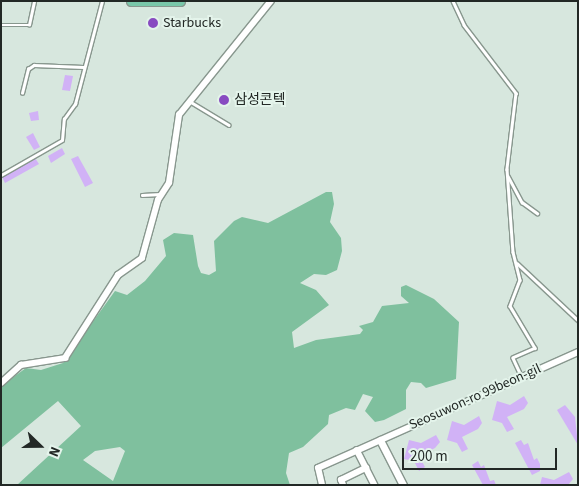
<!DOCTYPE html>
<meta charset="utf-8">
<style>
body{margin:0}
#map{position:relative;width:579px;height:486px;overflow:hidden;background:#d7e7de;font-family:"Source Sans 3","Noto Sans KR",sans-serif}
div>[style]{position:absolute}
.green>*{inset:0;background:#7fc09e}
.building>*{inset:0;background:#d1b2f6}
.roads{filter:drop-shadow(1px 0 #88978e) drop-shadow(-1px 0 #88978e) drop-shadow(0 1px #88978e) drop-shadow(0 -1px #88978e)}
.service>*{height:2.5px;margin:-1.25px;padding:0 1.25px;transform-origin:1.25px;border-radius:1.25px;background:#fff}
.minor>*{height:5.5px;margin:-2.75px;padding:0 2.75px;transform-origin:2.75px;border-radius:2.75px;background:#fff}
.tertiary>*{height:7px;margin:-3.5px;padding:0 3.5px;transform-origin:3.5px;border-radius:3.5px;background:#fff}
.primary>*{height:9px;margin:-4.5px;padding:0 4.5px;transform-origin:4.5px;border-radius:4.5px;background:#79c7a9}
.dots>*{width:14px;height:14px;translate:-50% -50%;box-sizing:border-box;border:2px solid #e4f4eb;border-radius:50%}
span{translate:-50% -50%;white-space:nowrap;text-align:center;line-height:1.15;-webkit-text-stroke:4px #e4f4eb;paint-order:stroke}
.poi-label{font-size:14px;color:#222825}
.left{translate:0 -50%;text-align:left}
.street-label{font-size:14px;color:#222825}
.frame{position:absolute;inset:0;border:2px solid #222825;pointer-events:none}
.north{position:absolute;left:15px;top:421px;width:50px;height:50px;-webkit-text-stroke:4px #e4f4eb;paint-order:stroke;rotate:112deg;font-size:14px;font-weight:700;line-height:20px;text-align:center;color:#222825}
.north::after{content:'';display:block;margin:auto;width:18px;height:22px;background:#222825;clip-path:polygon(50% 0,100% 100%,50% 72%,0 100%)}
.scale{position:absolute;left:402px;top:448px;width:155px;height:22px;box-sizing:border-box;border:2px solid #222825;border-top:0;padding-left:6px;font-size:15px;line-height:18px;white-space:nowrap;color:#222825;-webkit-text-stroke:4px #e4f4eb;paint-order:stroke}
</style>
<div id="map">
<div class="green">
<div style="clip-path:polygon(evenodd,326px 192px,332px 192px,334px 204px,330px 222px,341px 238px,342px 251px,337px 270px,326px 275px,314px 274px,300px 283px,316px 290px,329px 305px,292px 332px,294px 348px,316px 340px,360px 334px,363px 330px,359px 326px,373px 322px,382px 306px,409px 303px,401px 296px,401px 287px,406px 285px,434px 299px,459px 322px,456px 379px,426px 388px,421px 383px,411px 382px,406px 390px,406px 409px,384px 420px,375px 422px,365px 411px,373px 397px,363px 394px,355px 410px,346px 408px,329px 415px,328px 424px,303px 447px,289px 453px,286px 473px,290px 485px,17px 485px,81px 426px,58px 401px,1px 448px,1px 386px,26px 368px,41px 370px,63px 363px,115px 291px,127px 295px,145px 281px,166px 256px,163px 240px,174px 233px,193px 235px,198px 266px,201px 273px,209px 275px,216px 271px,214px 241px,234px 221px,242px 217px,268px 223px,326px 192px,120px 447px,125px 451px,113px 481px,83px 460px,95px 451px,120px 447px)"></div>
</div>
<div class="building">
<div style="clip-path:polygon(65px 75px,73px 76px,70px 91px,62px 90px)"></div>
<div style="clip-path:polygon(38px 111px,39px 120px,31px 121px,29px 113px)"></div>
<div style="clip-path:polygon(33px 133px,40px 147px,34px 150px,26px 137px)"></div>
<div style="clip-path:polygon(62px 148px,65px 154px,51px 163px,48px 156px)"></div>
<div style="clip-path:polygon(78px 156px,93px 183px,85px 187px,71px 159px)"></div>
<div style="clip-path:polygon(35px 158px,39px 164px,5px 183px,2px 177px)"></div>
<div style="clip-path:polygon(524px 396px,528px 403px,524px 409px,507px 417px,514px 429px,507px 432px,502px 423px,492px 420px,497px 401px,510px 405px)"></div>
<div style="clip-path:polygon(565px 405px,575px 417px,578px 445px,557px 410px)"></div>
<div style="clip-path:polygon(479px 416px,482px 423px,478px 429px,462px 437px,468px 449px,462px 452px,457px 443px,447px 440px,452px 421px,464px 425px)"></div>
<div style="clip-path:polygon(436px 435px,440px 442px,435px 448px,419px 456px,425px 467px,419px 471px,414px 461px,404px 459px,409px 440px,421px 443px)"></div>
<div style="clip-path:polygon(521px 440px,524px 445px,528px 443px,534px 460px,537px 458px,540px 464px,540px 471px,532px 475px,515px 443px)"></div>
<div style="clip-path:polygon(478px 461px,481px 467px,484px 465px,490px 481px,494px 480px,496px 485px,483px 485px,472px 465px)"></div>
<div style="clip-path:polygon(569px 472px,573px 479px,568px 485px,540px 485px,542px 477px,554px 480px)"></div>
</div>
<div class="roads">
<div class="service">
<div style="left:453px;top:1px;width:26px;rotate:65deg"></div>
<div style="left:464px;top:25px;width:86px;rotate:52.6deg"></div>
<div style="left:516px;top:93px;width:77px;rotate:96.8deg"></div>
<div style="left:507px;top:169px;width:83px;rotate:85.9deg"></div>
<div style="left:513px;top:252px;width:29px;rotate:76deg"></div>
<div style="left:520px;top:280px;width:28px;rotate:111deg"></div>
<div style="left:510px;top:306px;width:49px;rotate:59.2deg"></div>
<div style="left:535px;top:348px;width:24px;rotate:156deg"></div>
<div style="left:513px;top:358px;width:21px;rotate:65deg"></div>
<div style="left:1px;top:25px;width:28px"></div>
<div style="left:29px;top:25px;width:25px;rotate:-78deg"></div>
<div style="left:22px;top:93px;width:25px;rotate:-76deg"></div>
<div style="left:28px;top:69px;width:7px;rotate:-34deg"></div>
<div style="left:34px;top:65px;width:49px;rotate:2.3deg"></div>
<div style="left:191px;top:102px;width:44px;rotate:31.2deg"></div>
<div style="left:1px;top:175px;width:70px;rotate:-29.8deg"></div>
<div style="left:62px;top:140px;width:21px;rotate:-85deg"></div>
<div style="left:64px;top:119px;width:19px;rotate:-54deg"></div>
<div style="left:75px;top:104px;width:106px;rotate:-75.3deg"></div>
<div style="left:508px;top:176px;width:30px;rotate:62deg"></div>
<div style="left:522px;top:202px;width:19px;rotate:36deg"></div>
<div style="left:142px;top:195px;width:18px;rotate:-3deg"></div>
<div style="left:517px;top:263px;width:83px;rotate:43.1deg"></div>
</div>
<div class="minor">
<div style="left:1px;top:383px;width:27px;rotate:-42deg"></div>
<div style="left:21px;top:365px;width:45px;rotate:-9deg"></div>
<div style="left:65px;top:358px;width:98px;rotate:-57.4deg"></div>
<div style="left:118px;top:275px;width:29px;rotate:-35deg"></div>
<div style="left:142px;top:258px;width:60px;rotate:-74.6deg"></div>
<div style="left:158px;top:200px;width:20px;rotate:-57deg"></div>
<div style="left:169px;top:183px;width:69px;rotate:-81.6deg"></div>
<div style="left:179px;top:115px;width:146px;rotate:-51.1deg"></div>
<div style="left:357px;top:450px;width:39px;rotate:63deg"></div>
<div style="left:322px;top:485px;width:17px;rotate:-103deg"></div>
<div style="left:318px;top:468px;width:285px;rotate:-24deg"></div>
<div style="left:343px;top:485px;width:5px;rotate:-112deg"></div>
<div style="left:341px;top:480px;width:28px;rotate:-26deg"></div>
</div>
<div class="tertiary">
<div style="left:380px;top:440px;width:51px;rotate:62.9deg"></div>
</div>
<div class="primary">
<div style="left:131px;top:1px;width:49px"></div>
</div>
</div>
<div class="dots">
<div style="left:153px;top:23px;background:#884bc1"></div>
<div style="left:224px;top:100px;background:#884bc1"></div>
</div>
<div class="poi-label">
<span class="left" style="left:163px;top:23px">Starbucks</span>
<span class="left" style="left:234px;top:100px">삼성콘텍</span>
</div>
<div class="street-label">
<span style="left:475px;top:397px;rotate:-24deg">Seosuwon-ro 99beon-gil</span>
</div>
<div class="frame"></div>
<div class="north">N</div>
<div class="scale">200 m</div>
</div>
